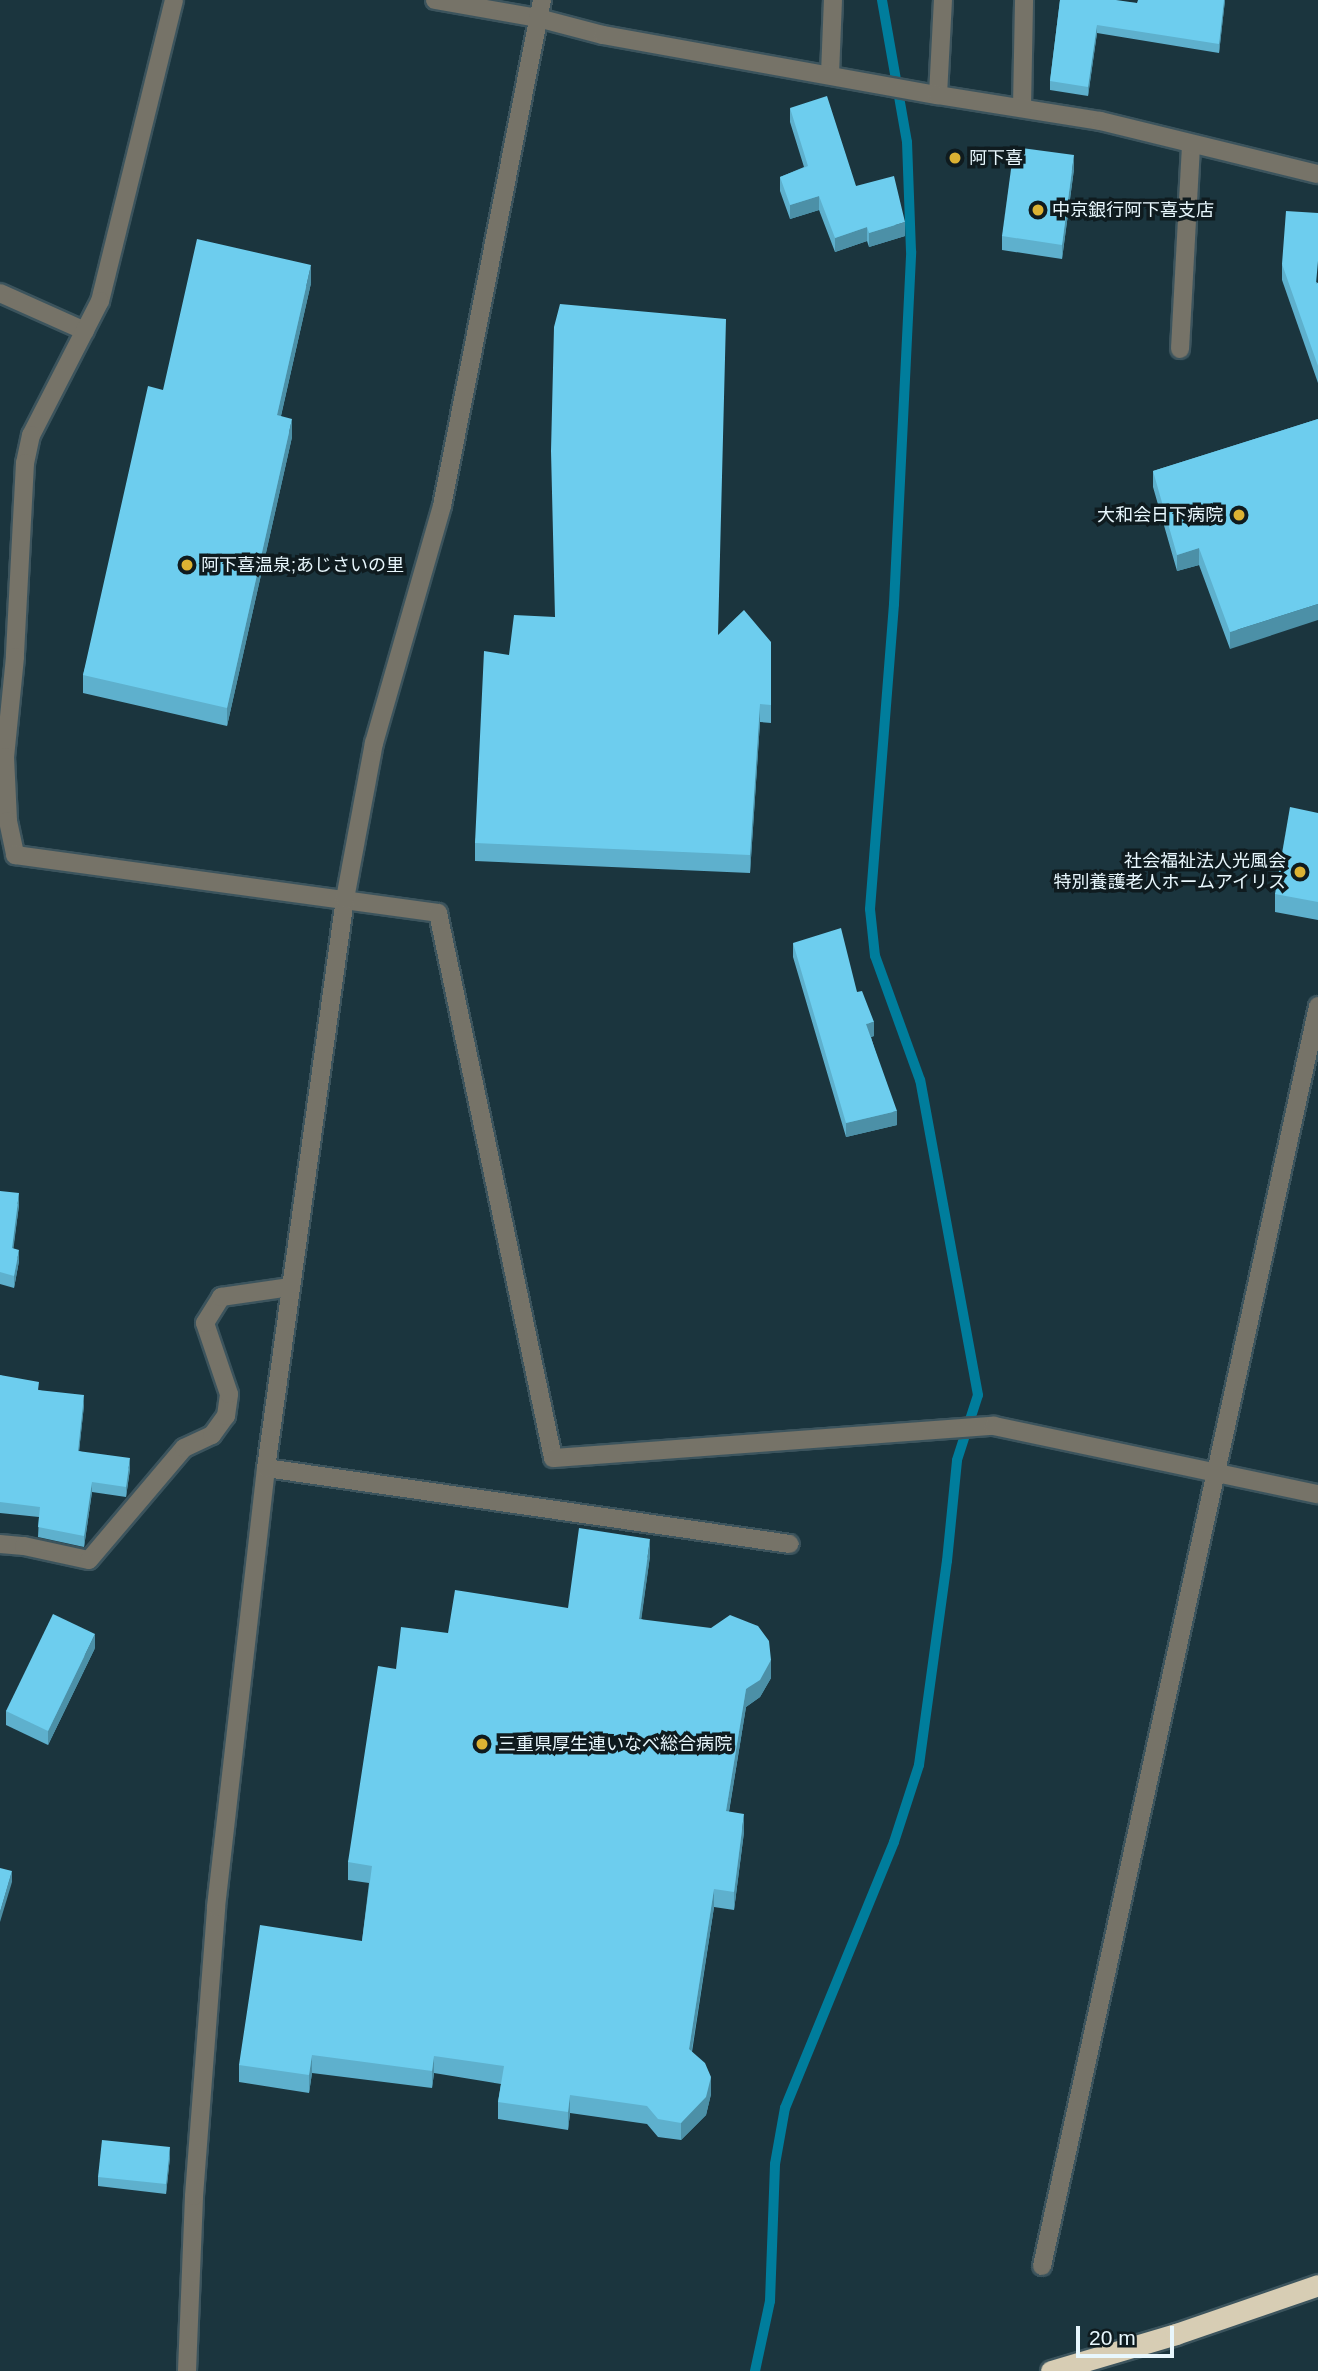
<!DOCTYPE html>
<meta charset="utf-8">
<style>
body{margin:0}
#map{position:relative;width:1318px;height:2371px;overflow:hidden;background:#1b353e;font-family:Arial,"Noto Sans JP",sans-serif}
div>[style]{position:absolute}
.stream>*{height:10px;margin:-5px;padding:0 5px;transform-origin:5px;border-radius:5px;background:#007d9c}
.roads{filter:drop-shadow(2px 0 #3c545d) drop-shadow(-2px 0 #3c545d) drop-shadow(0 2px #3c545d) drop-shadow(0 -2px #3c545d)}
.service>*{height:18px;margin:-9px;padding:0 9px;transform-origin:9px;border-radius:9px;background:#767368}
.minor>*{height:18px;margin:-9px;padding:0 9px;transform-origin:9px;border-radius:9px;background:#767368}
.tertiary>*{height:18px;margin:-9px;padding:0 9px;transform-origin:9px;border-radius:9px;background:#767368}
.motorway>*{height:21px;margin:-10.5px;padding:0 10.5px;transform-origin:10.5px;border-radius:10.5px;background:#d7cdb4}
.wall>*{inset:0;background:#5eb0cd}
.shaded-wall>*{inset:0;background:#4c90a7}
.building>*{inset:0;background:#6dcdee}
.dots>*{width:19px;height:19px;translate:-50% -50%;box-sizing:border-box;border:4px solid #0f1b1f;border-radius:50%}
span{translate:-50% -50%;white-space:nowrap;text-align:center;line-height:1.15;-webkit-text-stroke:7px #0f1b1f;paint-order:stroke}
.poi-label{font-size:18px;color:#e8f7fd}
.left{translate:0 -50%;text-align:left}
.right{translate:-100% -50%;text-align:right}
.scale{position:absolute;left:1076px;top:2326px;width:98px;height:32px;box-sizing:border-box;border:4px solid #e8f7fd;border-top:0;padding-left:9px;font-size:21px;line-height:24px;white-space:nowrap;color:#e8f7fd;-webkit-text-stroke:5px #0f1b1f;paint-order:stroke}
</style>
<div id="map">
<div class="stream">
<div style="left:755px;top:2371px;width:72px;rotate:-77.9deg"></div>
<div style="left:770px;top:2301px;width:137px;rotate:-87.9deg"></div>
<div style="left:775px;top:2164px;width:57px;rotate:-79.9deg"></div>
<div style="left:785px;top:2108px;width:287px;rotate:-67.7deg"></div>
<div style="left:894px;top:1842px;width:81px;rotate:-72deg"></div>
<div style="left:919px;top:1765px;width:206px;rotate:-82.2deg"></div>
<div style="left:947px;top:1561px;width:101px;rotate:-84.3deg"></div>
<div style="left:957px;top:1460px;width:68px;rotate:-72.1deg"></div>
<div style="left:978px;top:1395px;width:320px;rotate:-100.4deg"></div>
<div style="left:920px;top:1080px;width:132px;rotate:-109.9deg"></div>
<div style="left:875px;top:956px;width:47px;rotate:-96.1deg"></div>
<div style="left:870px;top:909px;width:306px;rotate:-85.5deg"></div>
<div style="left:894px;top:604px;width:353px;rotate:-87.2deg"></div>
<div style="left:911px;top:251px;width:109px;rotate:-92.1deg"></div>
<div style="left:907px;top:142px;width:144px;rotate:-100deg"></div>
</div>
<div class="roads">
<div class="service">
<div style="left:0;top:293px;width:93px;rotate:24.1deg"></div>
</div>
<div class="minor">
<div style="left:174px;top:0;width:310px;rotate:103.8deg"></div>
<div style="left:100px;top:301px;width:151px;rotate:117.2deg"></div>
<div style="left:31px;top:435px;width:29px;rotate:102deg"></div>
<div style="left:25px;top:463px;width:194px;rotate:93deg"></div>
<div style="left:15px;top:657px;width:100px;rotate:95.7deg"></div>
<div style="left:5px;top:757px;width:64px;rotate:87.3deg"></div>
<div style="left:8px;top:821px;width:35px;rotate:78deg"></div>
<div style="left:15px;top:855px;width:427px;rotate:7.8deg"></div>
<div style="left:438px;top:913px;width:557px;rotate:78.08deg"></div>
<div style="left:553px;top:1458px;width:442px;rotate:-4.2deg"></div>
<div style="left:994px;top:1426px;width:331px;rotate:11.9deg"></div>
<div style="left:830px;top:74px;width:74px;rotate:-87.7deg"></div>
<div style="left:938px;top:95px;width:95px;rotate:-87deg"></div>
<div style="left:1022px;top:107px;width:107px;rotate:-88.9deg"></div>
<div style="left:1180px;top:349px;width:205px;rotate:-86.9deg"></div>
<div style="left:266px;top:1468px;width:529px;rotate:8.25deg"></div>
<div style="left:0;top:1544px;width:24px;rotate:5deg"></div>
<div style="left:24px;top:1546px;width:66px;rotate:12.2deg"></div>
<div style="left:89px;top:1560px;width:147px;rotate:-49.7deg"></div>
<div style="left:184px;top:1448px;width:31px;rotate:-25deg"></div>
<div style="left:212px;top:1435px;width:24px;rotate:-54deg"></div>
<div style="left:226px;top:1416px;width:22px;rotate:-82deg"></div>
<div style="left:229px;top:1394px;width:75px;rotate:-108.7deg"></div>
<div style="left:205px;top:1323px;width:31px;rotate:-58deg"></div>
<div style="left:221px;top:1297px;width:70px;rotate:-8.2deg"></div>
<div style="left:1042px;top:2266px;width:1290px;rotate:-77.64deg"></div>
</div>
<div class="tertiary">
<div style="left:435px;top:0;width:105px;rotate:9.9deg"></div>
<div style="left:538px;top:18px;width:67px;rotate:14.7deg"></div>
<div style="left:603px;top:35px;width:340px;rotate:10.2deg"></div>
<div style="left:938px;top:95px;width:164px;rotate:9.1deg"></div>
<div style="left:1100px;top:121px;width:224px;rotate:13.7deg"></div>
<div style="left:187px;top:2371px;width:175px;rotate:-87.7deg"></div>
<div style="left:194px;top:2196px;width:290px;rotate:-85.6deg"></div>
<div style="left:216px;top:1907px;width:442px;rotate:-83.5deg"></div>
<div style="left:266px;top:1468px;width:574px;rotate:-82.1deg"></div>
<div style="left:345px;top:899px;width:159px;rotate:-79.5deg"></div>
<div style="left:374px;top:743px;width:247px;rotate:-74deg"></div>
<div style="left:442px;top:506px;width:516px;rotate:-78.82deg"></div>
</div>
<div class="motorway">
<div style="left:1051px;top:2371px;width:130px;rotate:-16.5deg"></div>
<div style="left:1176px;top:2334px;width:150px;rotate:-19deg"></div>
</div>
</div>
<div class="wall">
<div style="clip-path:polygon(1060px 0,1137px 3px,1225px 0,1219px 53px,1097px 33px,1088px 96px,1050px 90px,1050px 81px)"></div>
<div style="clip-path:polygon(790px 108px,856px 186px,905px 236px,869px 247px,867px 241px,835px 252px,819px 210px,790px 219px,780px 191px,780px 177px,804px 167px,790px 122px)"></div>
<div style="clip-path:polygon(1074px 169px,1062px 259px,1002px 250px,1002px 236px)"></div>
<div style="clip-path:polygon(1282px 264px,1318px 283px,1318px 383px,1282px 280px)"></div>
<div style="clip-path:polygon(311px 283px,281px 416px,292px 437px,227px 726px,83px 693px,83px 675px,163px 390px)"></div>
<div style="clip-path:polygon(1318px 419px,1230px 649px,1199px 565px,1177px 571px,1153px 487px,1153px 471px)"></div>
<div style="clip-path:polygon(554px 617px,719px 635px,771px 642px,771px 723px,760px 722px,750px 873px,475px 861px,475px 843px,509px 655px)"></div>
<div style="clip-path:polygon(1318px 813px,1318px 920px,1275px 912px,1275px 894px)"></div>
<div style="clip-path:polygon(793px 943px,857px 992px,874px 1036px,871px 1037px,897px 1125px,846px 1137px,793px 957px)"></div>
<div style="clip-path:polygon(0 1191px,19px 1205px,13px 1249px,19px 1261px,14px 1288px,0 1284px)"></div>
<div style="clip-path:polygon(0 1375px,39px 1390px,84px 1405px,79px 1451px,130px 1469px,126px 1497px,92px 1492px,84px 1547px,38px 1537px,39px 1517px,0 1513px)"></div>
<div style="clip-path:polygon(650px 1556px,641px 1619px,771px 1678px,760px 1697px,746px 1707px,729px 1812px,744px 1832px,734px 1910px,714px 1907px,692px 2052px,711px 2094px,706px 2115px,681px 2140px,658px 2137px,647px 2124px,570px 2113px,568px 2130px,498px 2119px,498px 2102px,501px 2084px,434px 2073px,432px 2088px,312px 2073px,309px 2093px,239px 2082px,239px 2065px,362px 1941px,369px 1883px,348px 1880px,348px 1862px,448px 1633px,568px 1608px)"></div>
<div style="clip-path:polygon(95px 1648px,48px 1745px,6px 1725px,6px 1711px)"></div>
<div style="clip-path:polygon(170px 2157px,166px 2194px,98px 2186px,98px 2177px)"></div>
</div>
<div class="shaded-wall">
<div style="clip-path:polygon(1224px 0,1225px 0,1219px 53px,1219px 44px)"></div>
<div style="clip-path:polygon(1097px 25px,1097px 33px,1088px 96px,1088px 87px)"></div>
<div style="clip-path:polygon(1074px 155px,1074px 169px,1062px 259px,1062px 245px)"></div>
<div style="clip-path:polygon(819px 196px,819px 210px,790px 219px,790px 205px)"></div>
<div style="clip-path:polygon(905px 222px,905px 236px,869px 247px,869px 233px)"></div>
<div style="clip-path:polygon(867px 227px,867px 241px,835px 252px,835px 238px)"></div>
<div style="clip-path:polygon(311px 265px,311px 283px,277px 433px,277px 415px)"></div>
<div style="clip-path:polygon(292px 419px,292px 437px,227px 726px,227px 708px)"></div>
<div style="clip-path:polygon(1199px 548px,1199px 565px,1177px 571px,1177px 555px)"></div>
<div style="clip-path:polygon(1318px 604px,1318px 620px,1230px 649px,1230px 632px)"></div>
<div style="clip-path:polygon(760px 704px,760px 722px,750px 873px,750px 855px)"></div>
<div style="clip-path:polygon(874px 1022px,874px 1036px,866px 1038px,866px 1024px)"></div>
<div style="clip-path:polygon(897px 1111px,897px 1125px,846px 1137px,846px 1123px)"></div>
<div style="clip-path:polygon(19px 1193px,19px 1205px,12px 1260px,12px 1248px)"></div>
<div style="clip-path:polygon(19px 1250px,19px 1261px,14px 1288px,14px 1276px)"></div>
<div style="clip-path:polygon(84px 1395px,84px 1405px,78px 1461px,78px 1451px)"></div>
<div style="clip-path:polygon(130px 1458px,130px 1469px,126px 1497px,126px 1487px)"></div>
<div style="clip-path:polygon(92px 1482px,92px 1492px,84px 1547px,84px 1536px)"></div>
<div style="clip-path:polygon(650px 1539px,650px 1556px,639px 1636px,639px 1619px)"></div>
<div style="clip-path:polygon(95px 1634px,95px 1648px,48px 1745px,48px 1731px)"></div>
<div style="clip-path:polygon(771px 1660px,771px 1678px,760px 1697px,746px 1707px,726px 1829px,726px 1811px,746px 1689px)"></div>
<div style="clip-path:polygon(744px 1814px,744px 1832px,734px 1910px,734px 1892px)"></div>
<div style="clip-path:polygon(12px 1871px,12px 1882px,0 1922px,0 1912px)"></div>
<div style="clip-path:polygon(714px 1889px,714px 1907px,689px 2067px,689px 2049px)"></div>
<div style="clip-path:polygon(312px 2055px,312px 2073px,309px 2093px,309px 2075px)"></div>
<div style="clip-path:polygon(434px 2056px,434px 2073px,432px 2088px,432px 2071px)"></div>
<div style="clip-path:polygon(711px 2077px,711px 2094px,706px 2115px,681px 2140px,681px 2123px)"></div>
<div style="clip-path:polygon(570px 2095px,570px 2113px,568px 2130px,568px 2112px)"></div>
<div style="clip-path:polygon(170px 2147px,170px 2157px,166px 2194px,166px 2184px)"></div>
</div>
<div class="building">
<div style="clip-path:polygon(1060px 0,1116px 0,1137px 3px,1138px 0,1224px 0,1219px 44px,1097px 25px,1088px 87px,1050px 81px)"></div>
<div style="clip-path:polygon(827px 96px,856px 186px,894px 176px,905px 222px,869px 233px,867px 227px,835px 238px,819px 196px,790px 205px,780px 177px,808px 166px,790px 108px)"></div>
<div style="clip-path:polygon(1014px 147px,1074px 155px,1062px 245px,1002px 236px)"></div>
<div style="clip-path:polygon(1286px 211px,1318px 213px,1318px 261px,1316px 284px,1318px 283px,1318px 366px,1282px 264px)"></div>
<div style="clip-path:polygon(197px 239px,311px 265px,277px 415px,292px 419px,227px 708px,83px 675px,148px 386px,163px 390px)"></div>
<div style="clip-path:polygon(560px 304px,726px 319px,718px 635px,744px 610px,771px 642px,771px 705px,760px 704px,750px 855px,475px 843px,484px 651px,509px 655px,514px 615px,555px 617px,551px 451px,554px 327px)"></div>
<div style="clip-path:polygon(1318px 419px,1318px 604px,1230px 632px,1199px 548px,1177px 555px,1153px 471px)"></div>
<div style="clip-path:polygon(1290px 807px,1318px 813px,1318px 902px,1275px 894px)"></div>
<div style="clip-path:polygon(841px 928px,857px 992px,862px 991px,874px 1022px,866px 1024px,897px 1111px,846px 1123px,793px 943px)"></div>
<div style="clip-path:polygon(0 1191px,19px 1193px,12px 1248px,19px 1250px,14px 1276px,0 1272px)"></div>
<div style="clip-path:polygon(0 1375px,39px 1382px,38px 1390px,84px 1395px,78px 1451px,130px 1458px,126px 1487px,92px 1482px,84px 1536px,38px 1527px,40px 1507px,0 1502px)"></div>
<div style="clip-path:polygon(579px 1528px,650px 1539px,639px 1619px,711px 1628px,730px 1615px,758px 1626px,769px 1641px,771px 1660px,760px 1680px,746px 1689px,726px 1811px,744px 1814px,734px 1892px,714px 1889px,689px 2049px,705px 2063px,711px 2077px,706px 2097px,681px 2123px,658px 2119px,647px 2106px,570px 2095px,568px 2112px,498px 2102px,504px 2066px,434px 2056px,432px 2071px,312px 2055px,309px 2075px,239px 2065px,260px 1925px,362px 1941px,372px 1866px,348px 1862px,378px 1666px,396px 1669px,401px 1627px,448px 1633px,455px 1590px,568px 1608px)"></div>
<div style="clip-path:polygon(53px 1614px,95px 1634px,48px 1731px,6px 1711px)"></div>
<div style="clip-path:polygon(0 1868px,12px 1871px,0 1912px)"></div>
<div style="clip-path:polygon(102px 2140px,170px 2147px,166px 2184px,98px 2177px)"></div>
</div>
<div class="dots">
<div style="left:955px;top:158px;background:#dcb233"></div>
<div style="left:1038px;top:210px;background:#dcb233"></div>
<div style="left:1239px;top:515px;background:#dcb233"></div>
<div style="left:187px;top:565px;background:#dcb233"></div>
<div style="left:1300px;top:872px;background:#dcb233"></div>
<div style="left:482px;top:1744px;background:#dcb233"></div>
</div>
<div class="poi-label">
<span class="left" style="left:969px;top:158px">阿下喜</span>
<span class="left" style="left:1052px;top:210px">中京銀行阿下喜支店</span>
<span class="right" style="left:1223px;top:515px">大和会日下病院</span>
<span class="left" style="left:201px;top:565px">阿下喜温泉;あじさいの里</span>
<span class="right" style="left:1286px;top:872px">社会福祉法人光風会<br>特別養護老人ホームアイリス</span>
<span class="left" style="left:498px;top:1744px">三重県厚生連いなべ総合病院</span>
</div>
<div class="scale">20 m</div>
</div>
